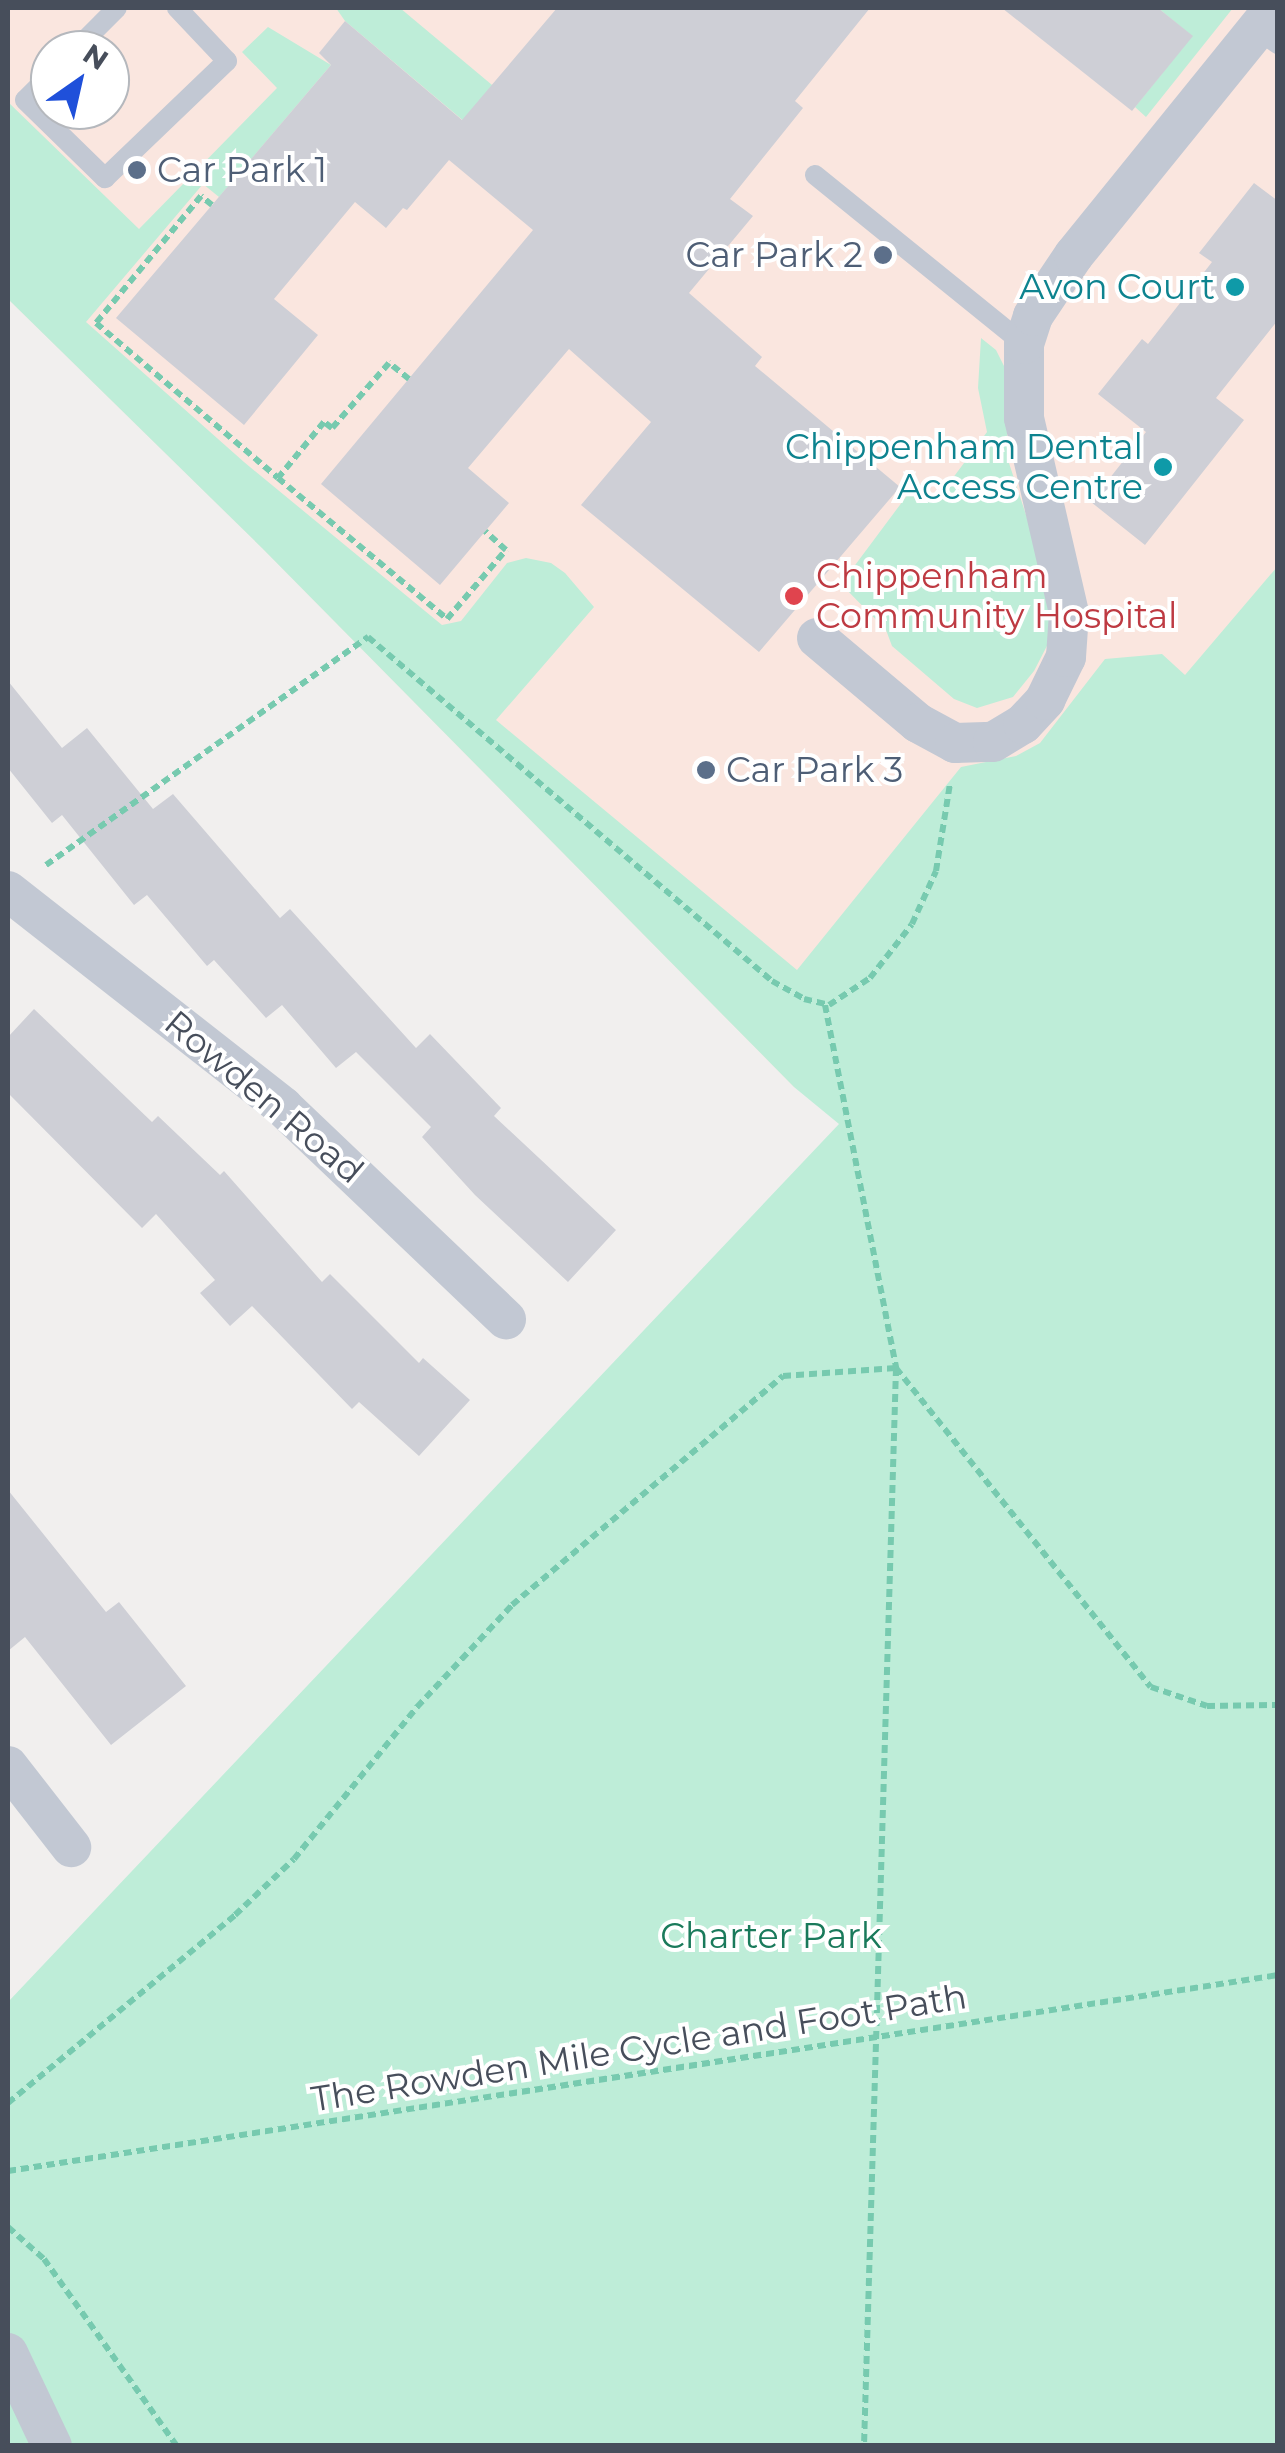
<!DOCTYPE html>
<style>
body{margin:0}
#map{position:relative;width:1285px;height:2453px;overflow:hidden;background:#f1efee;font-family:Montserrat,sans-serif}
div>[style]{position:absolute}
.medical>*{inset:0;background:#fae6df}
.green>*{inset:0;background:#beedd8}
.building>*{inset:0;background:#cecfd6}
.path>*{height:6px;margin-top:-3px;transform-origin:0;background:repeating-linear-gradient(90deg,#77caaf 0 8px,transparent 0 13px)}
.service>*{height:20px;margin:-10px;padding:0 10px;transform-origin:10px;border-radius:10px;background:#c2c8d3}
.minor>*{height:40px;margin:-20px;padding:0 20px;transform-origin:20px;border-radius:20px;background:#c2c8d3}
.dots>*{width:28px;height:28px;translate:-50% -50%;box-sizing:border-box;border:5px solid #fff;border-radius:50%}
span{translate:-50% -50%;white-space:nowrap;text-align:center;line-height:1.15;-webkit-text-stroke:8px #fff;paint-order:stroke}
.service-label{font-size:35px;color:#4e5e75}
.left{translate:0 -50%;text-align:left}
.right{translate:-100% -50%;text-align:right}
.culture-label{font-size:35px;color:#0d838f}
.health-label{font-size:35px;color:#be3a42}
.street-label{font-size:35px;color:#474e5b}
.park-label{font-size:35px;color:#1a7a5b}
.frame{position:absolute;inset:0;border:10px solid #474e5b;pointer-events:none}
.north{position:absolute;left:30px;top:30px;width:100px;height:100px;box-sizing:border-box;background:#fff;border:2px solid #b5b8bd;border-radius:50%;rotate:34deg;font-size:28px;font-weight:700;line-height:40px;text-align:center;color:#474e5b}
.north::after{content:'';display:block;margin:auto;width:35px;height:45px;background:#1f50da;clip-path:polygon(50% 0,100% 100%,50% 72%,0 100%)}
</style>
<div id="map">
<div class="medical">
<div style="clip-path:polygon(evenodd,8px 8px,1277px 8px,1277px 645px,794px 1087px,262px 548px,8px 299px,8px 8px,50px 50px,110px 50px,110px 110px,50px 110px,50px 50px)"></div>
</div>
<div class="green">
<div style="clip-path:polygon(336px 8px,400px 8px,566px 147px,536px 182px,345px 21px)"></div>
<div style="clip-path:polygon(1158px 8px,1233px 8px,1146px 117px,1135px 107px,1192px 36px)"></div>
<div style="clip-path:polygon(268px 27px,331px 65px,219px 197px,203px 184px,86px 322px,244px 462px,442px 625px,461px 621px,507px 563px,526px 558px,551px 563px,565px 573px,594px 607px,496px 720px,797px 970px,961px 767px,1016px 756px,1040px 743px,1105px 659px,1162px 654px,1185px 675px,1277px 567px,1277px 2445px,8px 2445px,8px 2002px,839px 1124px,794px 1087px,262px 548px,8px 299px,8px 102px,139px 229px,277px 88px,242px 52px)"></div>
<div style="clip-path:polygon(981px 338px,996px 350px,1007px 372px,1007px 457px,1052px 594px,1050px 640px,1034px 671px,1013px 697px,977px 708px,954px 699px,892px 646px,886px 630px,841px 584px,917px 482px,938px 498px,987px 432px,978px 388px)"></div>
</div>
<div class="building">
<div style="clip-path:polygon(557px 8px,870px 8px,795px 101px,803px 108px,730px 199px,753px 216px,689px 293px,762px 357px,755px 366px,900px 487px,759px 652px,581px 505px,651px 422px,569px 349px,468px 468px,509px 503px,440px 585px,321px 484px,533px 230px,449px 160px,407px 210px,403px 208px,386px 228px,355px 202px,274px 299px,318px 335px,244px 425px,116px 318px,331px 65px,319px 53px,345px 21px,462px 120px)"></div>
<div style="clip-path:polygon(1002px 8px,1158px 8px,1193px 36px,1132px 111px)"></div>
<div style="clip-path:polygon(1254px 183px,1278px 201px,1278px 320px,1216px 398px,1244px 420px,1145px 545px,1091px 502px,1146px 432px,1098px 394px,1142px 339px,1148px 344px,1212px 262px,1199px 253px)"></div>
<div style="clip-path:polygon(8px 681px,62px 748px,87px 728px,153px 809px,173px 794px,280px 918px,290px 909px,416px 1048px,430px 1034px,501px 1108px,494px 1116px,616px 1230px,568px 1282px,475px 1195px,422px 1137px,431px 1127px,356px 1052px,336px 1068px,282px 1005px,266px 1018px,214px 960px,207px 966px,147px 895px,134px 905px,62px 815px,52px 823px,8px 768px)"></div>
<div style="clip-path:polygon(34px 1009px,152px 1122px,158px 1116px,220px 1175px,224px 1171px,322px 1282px,330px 1274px,419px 1363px,423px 1358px,470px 1400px,419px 1456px,359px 1402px,352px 1409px,252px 1306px,230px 1326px,200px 1293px,215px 1280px,156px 1214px,142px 1228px,8px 1093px,8px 1037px)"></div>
<div style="clip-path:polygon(8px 1490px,106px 1612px,119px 1602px,186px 1686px,111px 1745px,25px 1637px,8px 1651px)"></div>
</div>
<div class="path">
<div style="left:212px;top:205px;width:14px;rotate:-141deg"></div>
<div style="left:201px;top:196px;width:165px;rotate:129.6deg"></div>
<div style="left:96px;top:323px;width:239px;rotate:40.4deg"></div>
<div style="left:409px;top:379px;width:26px;rotate:-141deg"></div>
<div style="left:389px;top:363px;width:86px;rotate:131.2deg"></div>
<div style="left:332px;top:428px;width:10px;rotate:-143deg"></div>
<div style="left:324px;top:422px;width:72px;rotate:129.4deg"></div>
<div style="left:278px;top:478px;width:220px;rotate:39.8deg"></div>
<div style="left:447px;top:619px;width:91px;rotate:-49.5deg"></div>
<div style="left:506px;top:550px;width:28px;rotate:-138deg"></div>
<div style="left:46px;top:865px;width:395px;rotate:-35.3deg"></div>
<div style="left:368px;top:637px;width:531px;rotate:40.41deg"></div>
<div style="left:772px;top:981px;width:37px;rotate:29deg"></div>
<div style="left:804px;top:999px;width:26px;rotate:13deg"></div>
<div style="left:829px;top:1005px;width:49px;rotate:-33.4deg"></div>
<div style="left:870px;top:978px;width:68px;rotate:-52.1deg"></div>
<div style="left:912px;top:924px;width:58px;rotate:-65.6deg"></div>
<div style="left:936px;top:871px;width:88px;rotate:-80.9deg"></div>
<div style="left:825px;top:1005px;width:370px;rotate:78.9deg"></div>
<div style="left:896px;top:1368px;width:1078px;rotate:91.7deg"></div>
<div style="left:8px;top:2103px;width:295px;rotate:-39.6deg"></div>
<div style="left:235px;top:1915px;width:81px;rotate:-43.5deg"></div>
<div style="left:294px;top:1859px;width:196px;rotate:-51deg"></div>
<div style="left:417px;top:1707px;width:139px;rotate:-47deg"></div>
<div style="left:512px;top:1605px;width:355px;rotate:-40.2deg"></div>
<div style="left:783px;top:1376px;width:113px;rotate:-4deg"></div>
<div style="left:896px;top:1368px;width:408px;rotate:51.4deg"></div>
<div style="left:1151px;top:1687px;width:59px;rotate:18.7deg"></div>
<div style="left:1207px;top:1706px;width:71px;rotate:-0.8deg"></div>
<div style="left:8px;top:2171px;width:1285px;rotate:-8.77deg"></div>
<div style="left:8px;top:2227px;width:48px;rotate:41.6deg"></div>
<div style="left:44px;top:2259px;width:229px;rotate:54.6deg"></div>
</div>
<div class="service">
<div style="left:1257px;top:29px;width:26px;rotate:36deg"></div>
<div style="left:75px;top:50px;width:59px;rotate:-45deg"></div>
<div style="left:50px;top:75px;width:35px;rotate:135deg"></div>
<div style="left:25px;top:100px;width:112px;rotate:44.3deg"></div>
<div style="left:105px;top:178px;width:169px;rotate:-43.8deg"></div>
<div style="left:227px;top:61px;width:73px;rotate:-133.3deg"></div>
<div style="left:815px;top:175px;width:269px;rotate:39deg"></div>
</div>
<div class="minor">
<div style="left:817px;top:638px;width:132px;rotate:40.1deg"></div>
<div style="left:918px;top:723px;width:42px;rotate:28.4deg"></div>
<div style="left:955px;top:743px;width:38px;rotate:-2deg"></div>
<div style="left:993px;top:742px;width:35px;rotate:-31deg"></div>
<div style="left:1023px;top:724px;width:33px;rotate:-47deg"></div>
<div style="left:1045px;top:700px;width:48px;rotate:-64deg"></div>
<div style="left:1066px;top:657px;width:44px;rotate:-86.1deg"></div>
<div style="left:1069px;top:613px;width:200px;rotate:-103deg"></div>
<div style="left:1024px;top:418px;width:74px;rotate:-90deg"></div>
<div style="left:1024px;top:344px;width:29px;rotate:-72deg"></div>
<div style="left:1033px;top:316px;width:73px;rotate:-56.1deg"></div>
<div style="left:1074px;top:255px;width:318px;rotate:-51deg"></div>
<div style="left:8px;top:891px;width:350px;rotate:38.1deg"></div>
<div style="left:283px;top:1107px;width:308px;rotate:43.6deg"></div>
<div style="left:8px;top:1766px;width:103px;rotate:52.1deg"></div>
<div style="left:8px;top:2353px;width:103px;rotate:64.7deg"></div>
</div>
<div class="dots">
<div style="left:137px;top:170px;background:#5c6f8a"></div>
<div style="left:883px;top:255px;background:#5c6f8a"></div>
<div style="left:1235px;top:287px;background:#0f9aa8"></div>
<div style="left:1163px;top:467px;background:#0f9aa8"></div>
<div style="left:794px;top:596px;background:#e0444e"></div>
<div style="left:706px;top:770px;background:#5c6f8a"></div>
</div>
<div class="service-label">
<span class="left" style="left:157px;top:170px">Car Park 1</span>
<span class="right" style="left:863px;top:255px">Car Park 2</span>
<span class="left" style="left:726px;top:770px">Car Park 3</span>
</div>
<div class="culture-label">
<span class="right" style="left:1215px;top:287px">Avon Court</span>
<span class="right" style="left:1143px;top:467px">Chippenham Dental<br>Access Centre</span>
</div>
<div class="health-label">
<span class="left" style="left:816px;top:596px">Chippenham<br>Community Hospital</span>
</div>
<div class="street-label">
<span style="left:264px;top:1097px;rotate:40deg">Rowden Road</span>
<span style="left:639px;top:2048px;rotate:-9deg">The Rowden Mile Cycle and Foot Path</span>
</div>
<div class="park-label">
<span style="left:771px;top:1936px">Charter Park</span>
</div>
<div class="frame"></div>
<div class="north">N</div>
</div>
